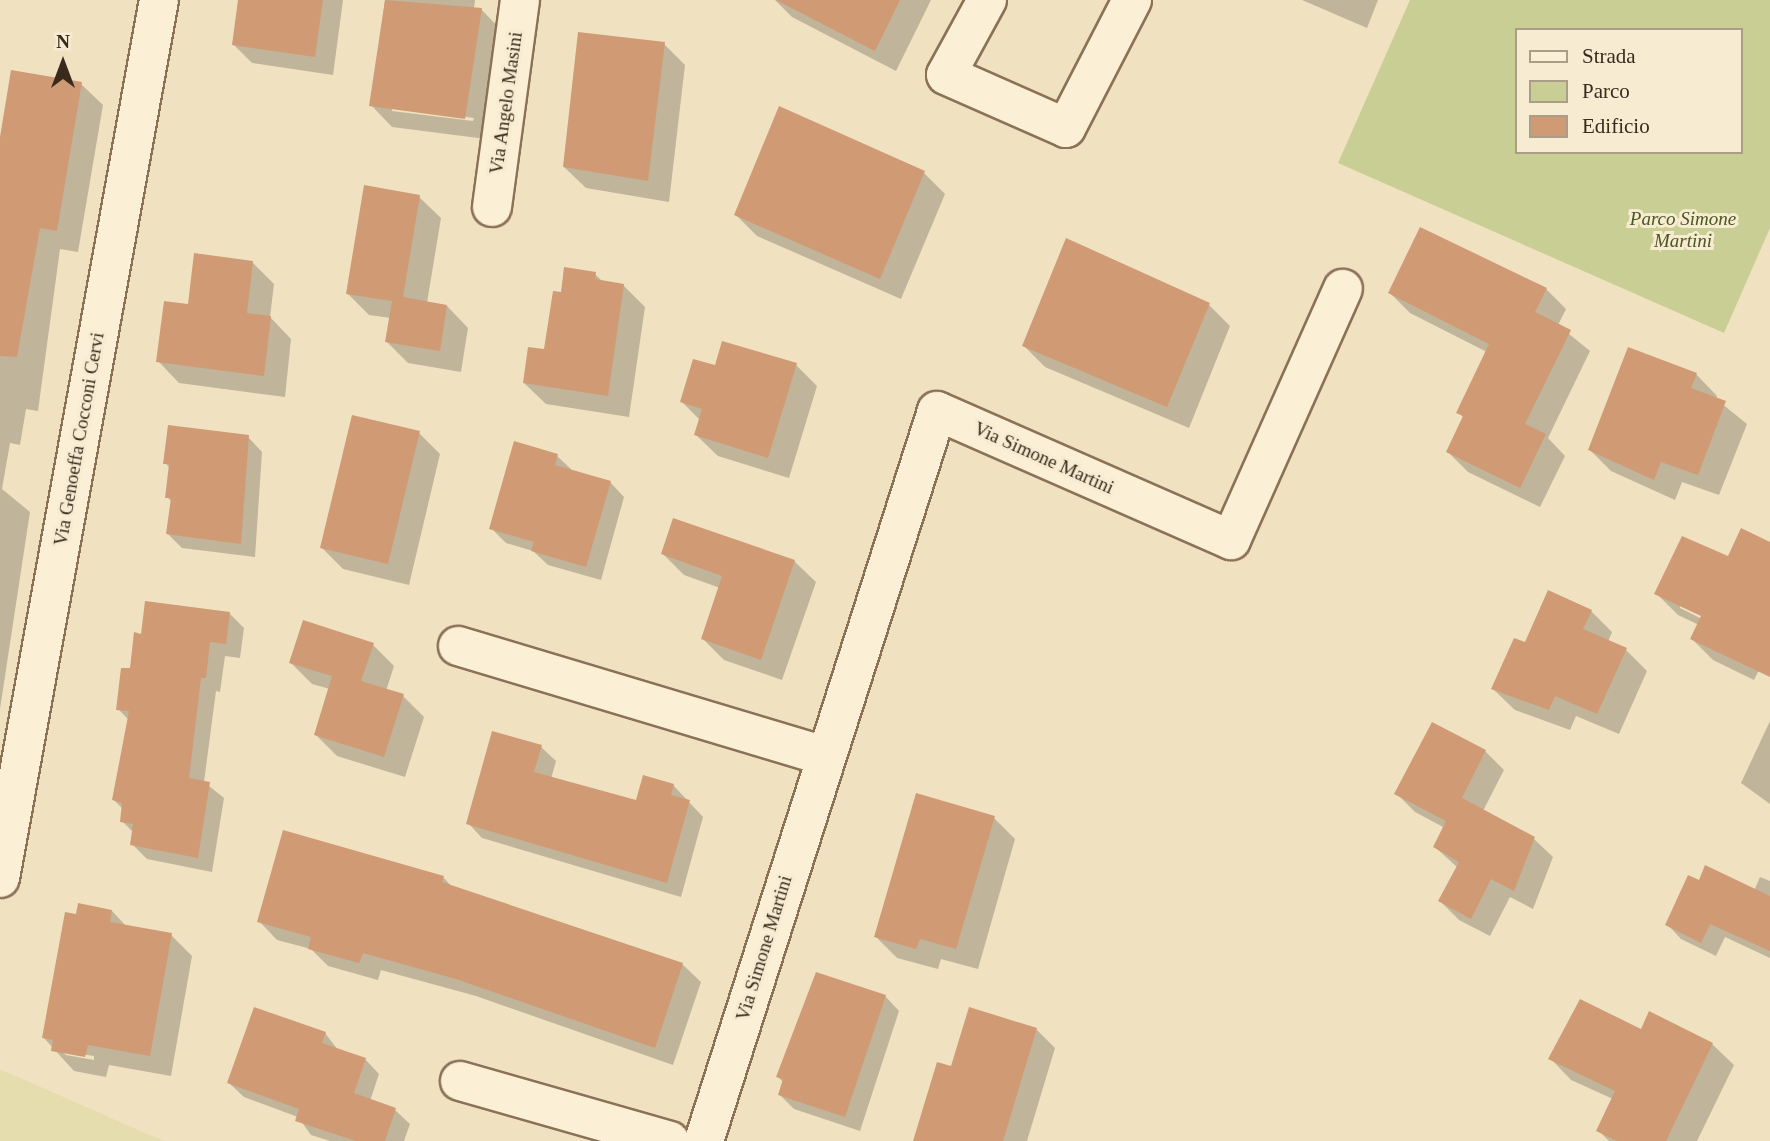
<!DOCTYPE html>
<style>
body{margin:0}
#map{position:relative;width:1770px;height:1141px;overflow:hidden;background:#f0e2c1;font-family:"Times New Roman",serif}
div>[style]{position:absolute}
.farmland>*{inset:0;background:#e6ddae}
.green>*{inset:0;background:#c9cf94}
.shadow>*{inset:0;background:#0003}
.building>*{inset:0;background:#d09a75}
.roads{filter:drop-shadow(2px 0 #8b7257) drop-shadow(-2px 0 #8b7257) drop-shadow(0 2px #8b7257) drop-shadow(0 -2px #8b7257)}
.street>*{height:38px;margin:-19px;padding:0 19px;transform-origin:19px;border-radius:19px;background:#fbefd5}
span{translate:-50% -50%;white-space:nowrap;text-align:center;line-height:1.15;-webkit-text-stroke:6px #f7ecd1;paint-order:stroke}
.street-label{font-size:19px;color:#392a1d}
.park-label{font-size:19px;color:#4a5722;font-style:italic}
.legend{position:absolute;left:1515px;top:28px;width:228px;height:126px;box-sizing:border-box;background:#f7ecd1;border:2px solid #ab9e89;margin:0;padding:9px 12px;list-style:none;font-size:21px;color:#392a1d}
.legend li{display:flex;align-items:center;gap:14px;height:35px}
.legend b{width:35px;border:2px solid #ab9e89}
.north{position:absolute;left:28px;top:28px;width:70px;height:70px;-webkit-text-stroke:5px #f7ecd1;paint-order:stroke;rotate:0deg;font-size:19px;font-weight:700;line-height:28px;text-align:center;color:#392a1d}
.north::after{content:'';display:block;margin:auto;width:24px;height:32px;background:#392a1d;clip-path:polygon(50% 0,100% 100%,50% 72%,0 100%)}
</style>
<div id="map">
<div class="farmland">
<div style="clip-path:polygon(0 1069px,152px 1136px,165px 1141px,0 1141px)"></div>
</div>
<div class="green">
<div style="clip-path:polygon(evenodd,1410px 0,1770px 0,1770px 228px,1724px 333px,1338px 163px,1410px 0,1516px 30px,1740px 30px,1740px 152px,1516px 152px,1516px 30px)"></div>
</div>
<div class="shadow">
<div style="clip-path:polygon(241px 0,343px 0,333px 75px,252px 63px,234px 45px)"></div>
<div style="clip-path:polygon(evenodd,385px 0,475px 0,474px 8px,481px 9px,502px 31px,486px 139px,392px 127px,371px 105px,385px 0,392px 107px,474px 118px,473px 121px,392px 111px,392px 107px)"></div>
<div style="clip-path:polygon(775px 0,931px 0,896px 71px,792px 17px)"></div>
<div style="clip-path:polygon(1302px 0,1378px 0,1367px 28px)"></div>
<div style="clip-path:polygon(664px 44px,685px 65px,669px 202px,586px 188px,564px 167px)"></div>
<div style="clip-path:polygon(81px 84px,103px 105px,78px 252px,60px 249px,38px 411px,26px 409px,20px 445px,10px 443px,2px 489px,30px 512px,0 709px,0 146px)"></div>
<div style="clip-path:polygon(924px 173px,945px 194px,901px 299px,757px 236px,736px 215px)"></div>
<div style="clip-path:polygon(419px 197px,441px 218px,427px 303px,447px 306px,468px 328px,461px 372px,408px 363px,386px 341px,391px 318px,369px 315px,347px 293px)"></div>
<div style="clip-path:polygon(252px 262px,274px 284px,270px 317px,291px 339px,285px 397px,179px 383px,158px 361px,189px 306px)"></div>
<div style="clip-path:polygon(595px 274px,604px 283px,624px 286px,645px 307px,629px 417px,546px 404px,524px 383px,545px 351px,563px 294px)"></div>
<div style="clip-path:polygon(1546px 289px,1566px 309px,1558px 325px,1590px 351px,1548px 438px,1565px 456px,1540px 507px,1468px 472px,1448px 452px,1464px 418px,1458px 412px,1487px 352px,1410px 313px,1390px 293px)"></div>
<div style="clip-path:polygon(1209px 305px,1230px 326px,1189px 428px,1045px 367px,1024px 346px)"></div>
<div style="clip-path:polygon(796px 365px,817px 386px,789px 478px,718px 456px,696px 435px,701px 421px,682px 402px,716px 368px)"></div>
<div style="clip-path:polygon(1696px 374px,1717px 396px,1716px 399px,1747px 424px,1719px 495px,1682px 482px,1675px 500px,1611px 471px,1590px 450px)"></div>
<div style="clip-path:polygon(419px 433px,440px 454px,409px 585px,343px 569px,322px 548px)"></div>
<div style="clip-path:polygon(248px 437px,262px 452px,255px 557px,182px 548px,168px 534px,172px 502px,167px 497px,170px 468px,165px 463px)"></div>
<div style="clip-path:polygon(557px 456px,572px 470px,610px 482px,624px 497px,601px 580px,548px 565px,533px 551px,506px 543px,491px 528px)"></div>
<div style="clip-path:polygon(evenodd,1770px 544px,1770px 648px,1754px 680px,1713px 660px,1692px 639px,1699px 625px,1678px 615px,1656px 593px,1770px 544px,1680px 604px,1710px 619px,1708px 622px,1680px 608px,1680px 604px)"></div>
<div style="clip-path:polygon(663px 554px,794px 561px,816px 582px,782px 680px,724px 660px,703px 639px,720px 588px,684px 575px)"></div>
<div style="clip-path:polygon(1591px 611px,1612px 632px,1608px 642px,1626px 650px,1647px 671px,1619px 734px,1576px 716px,1570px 730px,1515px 710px,1493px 689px,1526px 645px)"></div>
<div style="clip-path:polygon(229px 613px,244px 628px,240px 658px,225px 656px,220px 692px,216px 691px,204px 782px,224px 798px,212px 872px,147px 859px,132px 844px,134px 833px,122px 821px,123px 809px,114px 800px,129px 720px,118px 709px,143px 636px)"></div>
<div style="clip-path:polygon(373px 645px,394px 666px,386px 691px,403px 696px,424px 717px,405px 777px,337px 756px,316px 735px,330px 689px,312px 684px,291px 663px)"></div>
<div style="clip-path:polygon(1770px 721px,1770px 804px,1741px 783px)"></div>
<div style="clip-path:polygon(541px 747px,556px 761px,551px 779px,638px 803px,673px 785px,703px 817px,681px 897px,482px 838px,468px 823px)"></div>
<div style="clip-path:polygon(1485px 751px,1504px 770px,1483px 811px,1534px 839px,1553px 857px,1533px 909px,1510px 897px,1490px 936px,1459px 920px,1440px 901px,1458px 868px,1435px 847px,1445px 828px,1415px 812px,1396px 793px)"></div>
<div style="clip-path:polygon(994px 818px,1015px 839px,978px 969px,941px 959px,938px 969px,897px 958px,876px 937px)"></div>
<div style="clip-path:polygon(443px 877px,453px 888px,682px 964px,701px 982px,673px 1065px,476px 996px,381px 970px,378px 980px,328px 966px,311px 949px,277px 940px,259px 921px)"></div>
<div style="clip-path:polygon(1760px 877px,1770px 881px,1770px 958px,1725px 937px,1716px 956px,1681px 939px,1667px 924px,1699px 883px,1754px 891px)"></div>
<div style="clip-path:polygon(evenodd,112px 911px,127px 927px,171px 935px,192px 956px,171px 1076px,109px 1065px,106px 1077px,74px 1071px,43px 1037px,78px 916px,112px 911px,61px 1051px,94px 1056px,94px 1060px,66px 1055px,61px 1051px)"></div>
<div style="clip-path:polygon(885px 996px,899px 1011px,860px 1131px,794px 1109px,780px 1095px,784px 1083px,778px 1077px)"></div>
<div style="clip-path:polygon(1036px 1029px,1055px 1048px,1027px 1141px,915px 1141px,952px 1068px)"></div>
<div style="clip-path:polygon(1641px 1031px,1712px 1044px,1734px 1065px,1697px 1141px,1609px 1141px,1598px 1130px,1613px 1099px,1571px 1080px,1550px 1058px)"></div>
<div style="clip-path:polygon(325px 1033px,338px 1050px,365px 1059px,379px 1074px,370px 1101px,395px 1110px,410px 1124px,404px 1141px,330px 1141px,311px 1135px,298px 1117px,244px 1097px,229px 1083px)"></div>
</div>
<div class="building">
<div style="clip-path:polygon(238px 0,323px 0,315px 57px,232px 45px)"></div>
<div style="clip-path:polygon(385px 0,482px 8px,465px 119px,369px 106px)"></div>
<div style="clip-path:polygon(776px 0,900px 0,875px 51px)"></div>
<div style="clip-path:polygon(578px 32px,665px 42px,648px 181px,563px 167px)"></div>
<div style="clip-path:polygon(11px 70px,82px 82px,57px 231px,40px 228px,17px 357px,0 356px,0 137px)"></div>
<div style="clip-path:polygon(779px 106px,925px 171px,880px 279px,734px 215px)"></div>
<div style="clip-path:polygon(364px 185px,420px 195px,403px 297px,447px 305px,440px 351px,385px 342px,392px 301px,346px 294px)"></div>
<div style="clip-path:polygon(1420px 227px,1547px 288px,1535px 312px,1571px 330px,1525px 424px,1546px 434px,1520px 488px,1446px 452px,1463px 416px,1456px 413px,1489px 344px,1388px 293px)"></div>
<div style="clip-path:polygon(1066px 238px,1210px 303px,1167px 407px,1022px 346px)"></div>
<div style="clip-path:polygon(194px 253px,253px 261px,247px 313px,271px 316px,264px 376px,156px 362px,164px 301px,188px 304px)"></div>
<div style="clip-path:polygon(564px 267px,596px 272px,595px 279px,624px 284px,608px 396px,523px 383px,528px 347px,544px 349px,553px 291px,561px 292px)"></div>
<div style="clip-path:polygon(722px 341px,797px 363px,768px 458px,694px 435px,702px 409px,680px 402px,693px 359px,715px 365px)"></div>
<div style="clip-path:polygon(1628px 347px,1697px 373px,1691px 388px,1726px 401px,1698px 475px,1661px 462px,1654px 480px,1588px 450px)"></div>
<div style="clip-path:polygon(352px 415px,420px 431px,388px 564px,320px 548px)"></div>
<div style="clip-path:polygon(168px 425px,249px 435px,241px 544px,166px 534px,171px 498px,165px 498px,169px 464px,163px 464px)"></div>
<div style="clip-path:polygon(514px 441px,558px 454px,555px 465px,611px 481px,586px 567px,531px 551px,534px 542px,489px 529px)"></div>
<div style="clip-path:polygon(673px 518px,795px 560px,761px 660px,701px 639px,722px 576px,661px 554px)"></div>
<div style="clip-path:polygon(1741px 528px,1770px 542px,1770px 677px,1690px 639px,1701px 616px,1654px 594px,1682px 536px,1728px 556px)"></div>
<div style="clip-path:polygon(1548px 590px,1592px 610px,1583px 629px,1627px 648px,1597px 714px,1555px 696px,1549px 710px,1491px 689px,1514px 638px,1525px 642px)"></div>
<div style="clip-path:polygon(145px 601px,230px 612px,226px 644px,210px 642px,206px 678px,201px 678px,189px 778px,210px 782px,198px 858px,130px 845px,133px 824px,120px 822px,122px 803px,112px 800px,129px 711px,116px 710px,121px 668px,130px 668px,134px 632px,141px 634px)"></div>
<div style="clip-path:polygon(303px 620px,374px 643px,361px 681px,404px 694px,384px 757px,314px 735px,332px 676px,289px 663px)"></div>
<div style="clip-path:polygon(1432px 722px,1486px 750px,1462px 798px,1535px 837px,1514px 891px,1491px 879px,1471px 919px,1438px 901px,1459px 862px,1433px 847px,1446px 821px,1394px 794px)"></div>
<div style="clip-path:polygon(492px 731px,542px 745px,534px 772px,636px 800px,643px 775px,674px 784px,671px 795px,690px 800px,667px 883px,466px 824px)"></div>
<div style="clip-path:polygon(916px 793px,995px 816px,956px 949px,920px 939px,916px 949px,874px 937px)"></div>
<div style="clip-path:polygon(283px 830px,444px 876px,442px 882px,683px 963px,655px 1048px,456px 979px,363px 953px,359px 963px,308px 949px,311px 937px,257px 922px)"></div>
<div style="clip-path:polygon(1705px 865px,1770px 896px,1770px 951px,1710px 924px,1701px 943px,1665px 925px,1688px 875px,1699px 880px)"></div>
<div style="clip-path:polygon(78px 903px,112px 910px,110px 922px,172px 933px,150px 1056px,88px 1045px,85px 1057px,51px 1051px,53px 1040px,42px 1038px,65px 912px,76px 914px)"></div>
<div style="clip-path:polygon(816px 972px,886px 995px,845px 1117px,778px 1095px,783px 1079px,776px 1077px)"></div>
<div style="clip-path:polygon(1580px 999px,1641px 1029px,1649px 1011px,1713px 1043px,1666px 1141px,1617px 1141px,1596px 1131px,1615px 1091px,1548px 1059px)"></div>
<div style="clip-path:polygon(254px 1007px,326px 1032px,322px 1043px,366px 1058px,354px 1093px,396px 1108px,385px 1141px,356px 1141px,295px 1121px,299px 1109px,227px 1083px)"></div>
<div style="clip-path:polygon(969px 1007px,1037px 1028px,1003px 1141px,913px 1141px,937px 1062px,951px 1066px)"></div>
</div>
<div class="roads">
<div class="street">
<div style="left:987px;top:0;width:85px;rotate:118.7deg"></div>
<div style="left:946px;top:75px;width:131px;rotate:23.8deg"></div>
<div style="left:1066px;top:128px;width:144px;rotate:-62.7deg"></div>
<div style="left:492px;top:207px;width:209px;rotate:-82.3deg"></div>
<div style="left:458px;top:646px;width:383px;rotate:16.7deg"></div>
<div style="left:0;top:878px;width:892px;rotate:-79.74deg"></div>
<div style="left:460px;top:1081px;width:218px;rotate:15.9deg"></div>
<div style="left:704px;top:1141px;width:766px;rotate:-72.3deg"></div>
<div style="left:937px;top:411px;width:321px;rotate:23.7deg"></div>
<div style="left:1231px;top:540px;width:275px;rotate:-66deg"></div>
</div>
</div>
<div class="street-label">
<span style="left:506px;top:103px;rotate:-82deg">Via Angelo Masini</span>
<span style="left:79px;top:439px;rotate:-80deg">Via Genoeffa Cocconi Cervi</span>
<span style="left:1044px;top:458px;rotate:24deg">Via Simone Martini</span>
<span style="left:764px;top:948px;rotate:-73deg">Via Simone Martini</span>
</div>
<div class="park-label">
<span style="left:1683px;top:230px">Parco Simone<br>Martini</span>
</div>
<ul class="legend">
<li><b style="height:9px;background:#fbefd5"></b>Strada</li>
<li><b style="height:19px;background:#c9cf94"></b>Parco</li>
<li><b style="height:19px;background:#d09a75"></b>Edificio</li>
</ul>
<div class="north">N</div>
</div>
